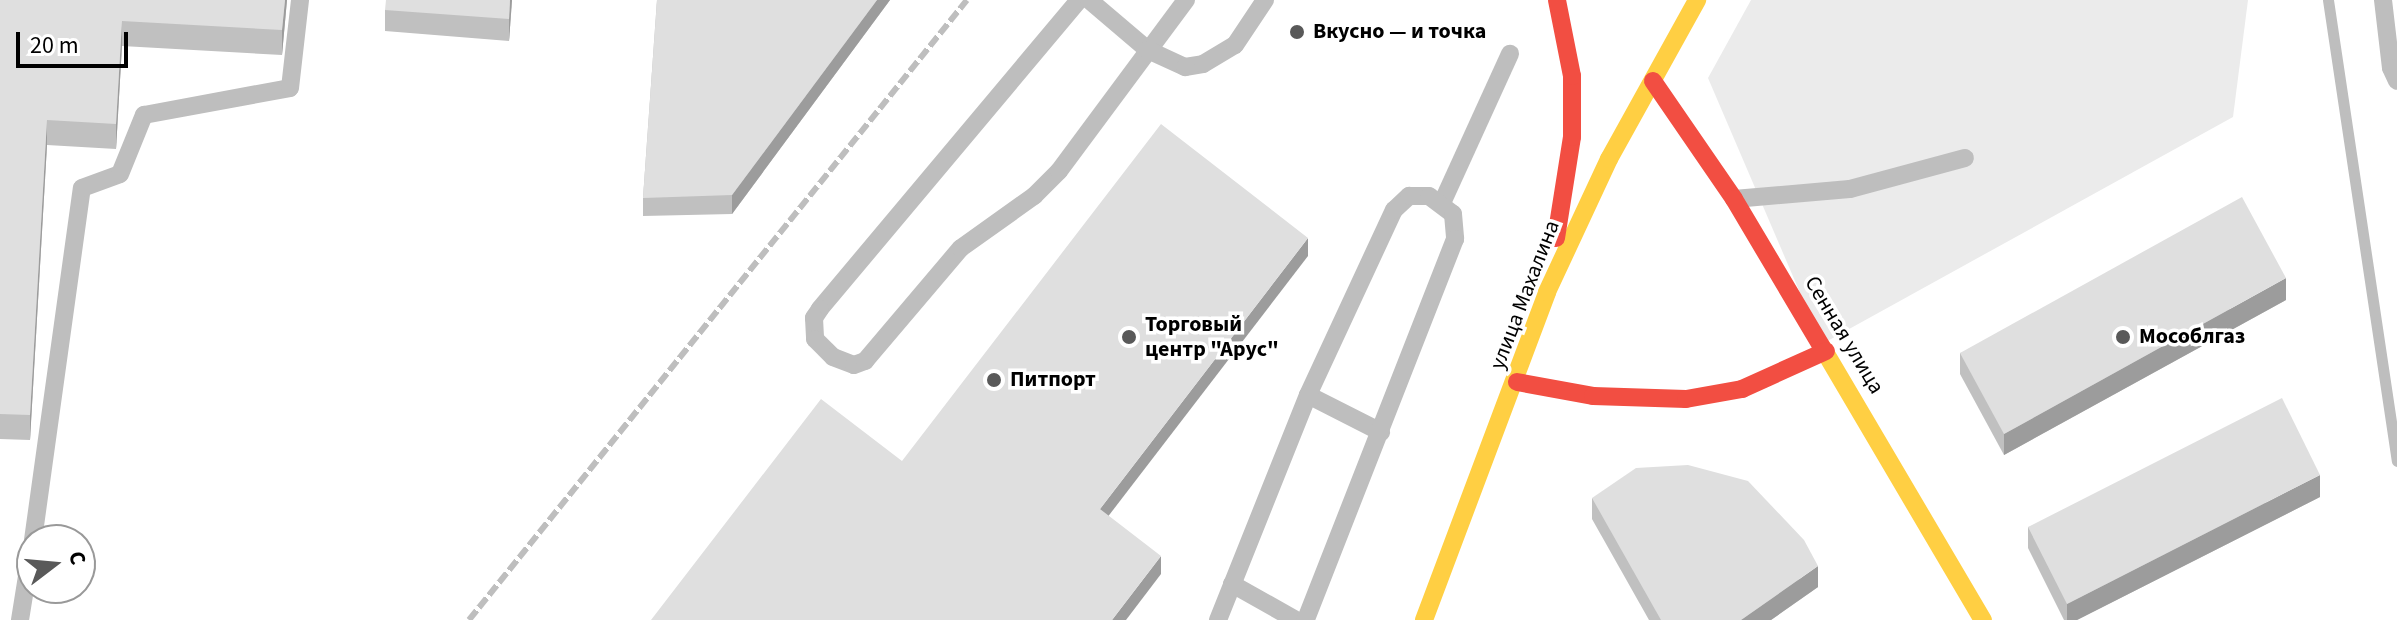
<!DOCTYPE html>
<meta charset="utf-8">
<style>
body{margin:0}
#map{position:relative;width:2397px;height:620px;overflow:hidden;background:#fff;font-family:"Source Sans 3",sans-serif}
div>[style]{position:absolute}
.green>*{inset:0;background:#ebebeb}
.stream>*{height:11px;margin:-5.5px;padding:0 5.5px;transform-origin:5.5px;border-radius:5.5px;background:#bebebe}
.lane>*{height:18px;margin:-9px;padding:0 9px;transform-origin:9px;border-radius:9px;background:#bebebe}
.slow>*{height:18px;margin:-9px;padding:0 9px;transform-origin:9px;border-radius:9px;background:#ffcf43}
.jam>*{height:18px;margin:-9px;padding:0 9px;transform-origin:9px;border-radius:9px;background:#f24e42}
.rail>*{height:6px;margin-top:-3px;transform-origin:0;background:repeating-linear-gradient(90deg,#bebebe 0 12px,transparent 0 16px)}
.wall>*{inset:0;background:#c0c0c0}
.shaded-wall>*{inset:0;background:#9c9c9c}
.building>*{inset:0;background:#dfdfdf}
.dots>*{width:22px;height:22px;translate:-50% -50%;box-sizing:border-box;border:4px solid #fff;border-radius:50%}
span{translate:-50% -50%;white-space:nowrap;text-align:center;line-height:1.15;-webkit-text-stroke:7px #fff;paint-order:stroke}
.poi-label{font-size:22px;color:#000;font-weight:700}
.left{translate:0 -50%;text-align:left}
.street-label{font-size:22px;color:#000}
.north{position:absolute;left:16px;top:524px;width:80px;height:80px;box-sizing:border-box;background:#fff;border:2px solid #999;border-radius:50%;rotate:74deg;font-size:22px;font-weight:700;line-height:32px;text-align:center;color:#000}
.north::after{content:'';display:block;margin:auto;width:28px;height:36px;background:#595959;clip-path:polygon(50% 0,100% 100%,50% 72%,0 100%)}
.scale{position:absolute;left:16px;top:32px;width:112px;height:36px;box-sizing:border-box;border:4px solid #000;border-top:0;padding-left:10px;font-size:24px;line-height:28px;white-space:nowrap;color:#000;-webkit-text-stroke:6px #fff;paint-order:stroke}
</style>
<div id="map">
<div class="green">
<div style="clip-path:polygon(1751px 0,2248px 0,2233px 117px,1822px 344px,1708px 78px)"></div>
</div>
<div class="stream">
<div style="left:2328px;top:0;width:466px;rotate:81.5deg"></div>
</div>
<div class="lane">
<div style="left:1079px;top:0;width:403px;rotate:130deg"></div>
<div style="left:820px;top:309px;width:11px;rotate:124deg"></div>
<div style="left:814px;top:318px;width:21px;rotate:87deg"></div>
<div style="left:815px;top:339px;width:25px;rotate:45deg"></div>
<div style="left:833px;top:357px;width:22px;rotate:21deg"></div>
<div style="left:854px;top:365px;width:12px;rotate:-20deg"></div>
<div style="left:865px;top:361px;width:148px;rotate:-49.7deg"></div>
<div style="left:961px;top:248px;width:90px;rotate:-35.5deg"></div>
<div style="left:1034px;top:196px;width:35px;rotate:-45deg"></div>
<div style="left:1059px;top:171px;width:213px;rotate:-53.4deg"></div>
<div style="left:1089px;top:0;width:77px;rotate:40.3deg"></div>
<div style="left:1148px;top:50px;width:41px;rotate:24.7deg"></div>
<div style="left:1185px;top:67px;width:18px;rotate:-9deg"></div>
<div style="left:1203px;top:64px;width:37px;rotate:-31deg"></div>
<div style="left:1235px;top:45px;width:54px;rotate:-56.3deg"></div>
<div style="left:2383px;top:0;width:68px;rotate:83.3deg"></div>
<div style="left:2391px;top:68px;width:14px;rotate:65deg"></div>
<div style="left:1734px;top:199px;width:116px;rotate:-4.9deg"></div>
<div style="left:1850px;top:189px;width:119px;rotate:-15.1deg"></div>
<div style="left:1442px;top:203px;width:164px;rotate:-65.5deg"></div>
<div style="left:1308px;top:395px;width:82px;rotate:26.9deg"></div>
<div style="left:33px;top:540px;width:355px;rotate:-82.1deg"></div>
<div style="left:82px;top:188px;width:40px;rotate:-20.2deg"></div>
<div style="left:120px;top:174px;width:64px;rotate:-67.9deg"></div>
<div style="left:144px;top:115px;width:148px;rotate:-10.5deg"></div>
<div style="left:290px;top:88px;width:89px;rotate:-83.5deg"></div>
<div style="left:1232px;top:584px;width:73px;rotate:29.4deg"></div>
<div style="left:20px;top:620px;width:76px;rotate:-80.9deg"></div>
<div style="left:1218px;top:620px;width:242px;rotate:-68.2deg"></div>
<div style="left:1308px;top:395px;width:204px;rotate:-65.1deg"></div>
<div style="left:1394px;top:210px;width:21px;rotate:-43deg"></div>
<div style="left:1409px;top:196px;width:20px"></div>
<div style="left:1429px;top:196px;width:30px;rotate:37deg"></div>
<div style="left:1453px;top:214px;width:25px;rotate:85deg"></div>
<div style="left:1455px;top:239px;width:409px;rotate:111.4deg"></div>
</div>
<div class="slow">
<div style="left:1822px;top:347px;width:317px;rotate:59.5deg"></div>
<div style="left:1424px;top:620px;width:350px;rotate:-69.4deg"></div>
<div style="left:1547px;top:292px;width:147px;rotate:-65deg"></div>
<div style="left:1609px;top:159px;width:182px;rotate:-61deg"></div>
</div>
<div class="jam">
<div style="left:1653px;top:81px;width:143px;rotate:55.5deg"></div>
<div style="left:1734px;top:199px;width:172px;rotate:59.3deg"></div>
<div style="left:1556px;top:238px;width:102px;rotate:-81deg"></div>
<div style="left:1572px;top:137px;width:61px;rotate:-90deg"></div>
<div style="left:1572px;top:76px;width:77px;rotate:-101.2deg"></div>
<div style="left:1517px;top:382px;width:77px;rotate:10.4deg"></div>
<div style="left:1593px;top:396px;width:93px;rotate:1.8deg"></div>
<div style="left:1686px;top:399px;width:57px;rotate:-10.1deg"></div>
<div style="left:1742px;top:389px;width:92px;rotate:-24.3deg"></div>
</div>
<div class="rail">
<div style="left:469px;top:620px;width:795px;rotate:-51.23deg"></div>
</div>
<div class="wall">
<div style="clip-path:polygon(0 0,287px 0,282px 55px,122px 46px,116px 149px,47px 145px,30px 440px,0 439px)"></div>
<div style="clip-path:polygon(512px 0,509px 41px,385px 31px,385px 10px)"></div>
<div style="clip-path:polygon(657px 0,890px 0,732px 214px,643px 216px,643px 198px)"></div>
<div style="clip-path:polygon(2286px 300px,2004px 455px,1960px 374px,1960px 353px)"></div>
<div style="clip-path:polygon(2320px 497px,2077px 620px,2064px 620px,2028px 548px,2028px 527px)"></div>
<div style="clip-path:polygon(1592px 498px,1818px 587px,1771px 620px,1649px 620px,1592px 519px)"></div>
</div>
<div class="shaded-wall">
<div style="clip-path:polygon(285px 0,287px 0,282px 55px,282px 30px)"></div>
<div style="clip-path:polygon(510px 0,512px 0,509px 41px,509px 19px)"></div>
<div style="clip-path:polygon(877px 0,890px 0,732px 214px,732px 195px)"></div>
<div style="clip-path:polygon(122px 21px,122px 46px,116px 149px,116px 124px)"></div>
<div style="clip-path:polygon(47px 120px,47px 145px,30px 440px,30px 415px)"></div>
<div style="clip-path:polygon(1308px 238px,1308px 256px,1100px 527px,1100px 509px)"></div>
<div style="clip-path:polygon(2286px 278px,2286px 300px,2004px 455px,2004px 434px)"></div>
<div style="clip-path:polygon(2320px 475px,2320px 497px,2077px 620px,2067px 620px,2067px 604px)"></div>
<div style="clip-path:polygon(1161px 556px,1161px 574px,1126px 620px,1112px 620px)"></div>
<div style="clip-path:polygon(1818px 566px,1818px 587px,1771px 620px,1741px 620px)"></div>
</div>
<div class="building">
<div style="clip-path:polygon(0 0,285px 0,282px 30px,122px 21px,116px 124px,47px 120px,30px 415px,0 414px)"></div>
<div style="clip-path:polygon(386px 0,510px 0,509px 19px,385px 10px)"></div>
<div style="clip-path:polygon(657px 0,877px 0,732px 195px,643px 198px)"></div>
<div style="clip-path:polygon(1161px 124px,1308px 238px,1100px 509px,1161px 556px,1112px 620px,651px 620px,821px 399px,902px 461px)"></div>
<div style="clip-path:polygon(2242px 197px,2286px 278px,2004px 434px,1960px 353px)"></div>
<div style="clip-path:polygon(2282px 398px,2320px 475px,2067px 604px,2028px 527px)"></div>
<div style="clip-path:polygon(1688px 465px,1748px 481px,1804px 540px,1818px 566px,1741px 620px,1661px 620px,1592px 498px,1636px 468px)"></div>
</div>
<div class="dots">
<div style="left:1297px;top:32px;background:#595959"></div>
<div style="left:1129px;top:337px;background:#595959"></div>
<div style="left:2123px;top:337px;background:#595959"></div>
<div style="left:994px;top:380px;background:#595959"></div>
</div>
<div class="poi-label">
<span class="left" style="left:1313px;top:32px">Вкусно — и точка</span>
<span class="left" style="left:1145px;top:337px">Торговый<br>центр "Арус"</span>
<span class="left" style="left:2139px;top:337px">Мособлгаз</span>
<span class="left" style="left:1010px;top:380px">Питпорт</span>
</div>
<div class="street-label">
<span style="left:1525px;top:295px;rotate:-69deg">улица Махалина</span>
<span style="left:1844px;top:335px;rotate:59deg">Сенная улица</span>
</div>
<div class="north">С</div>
<div class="scale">20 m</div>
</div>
